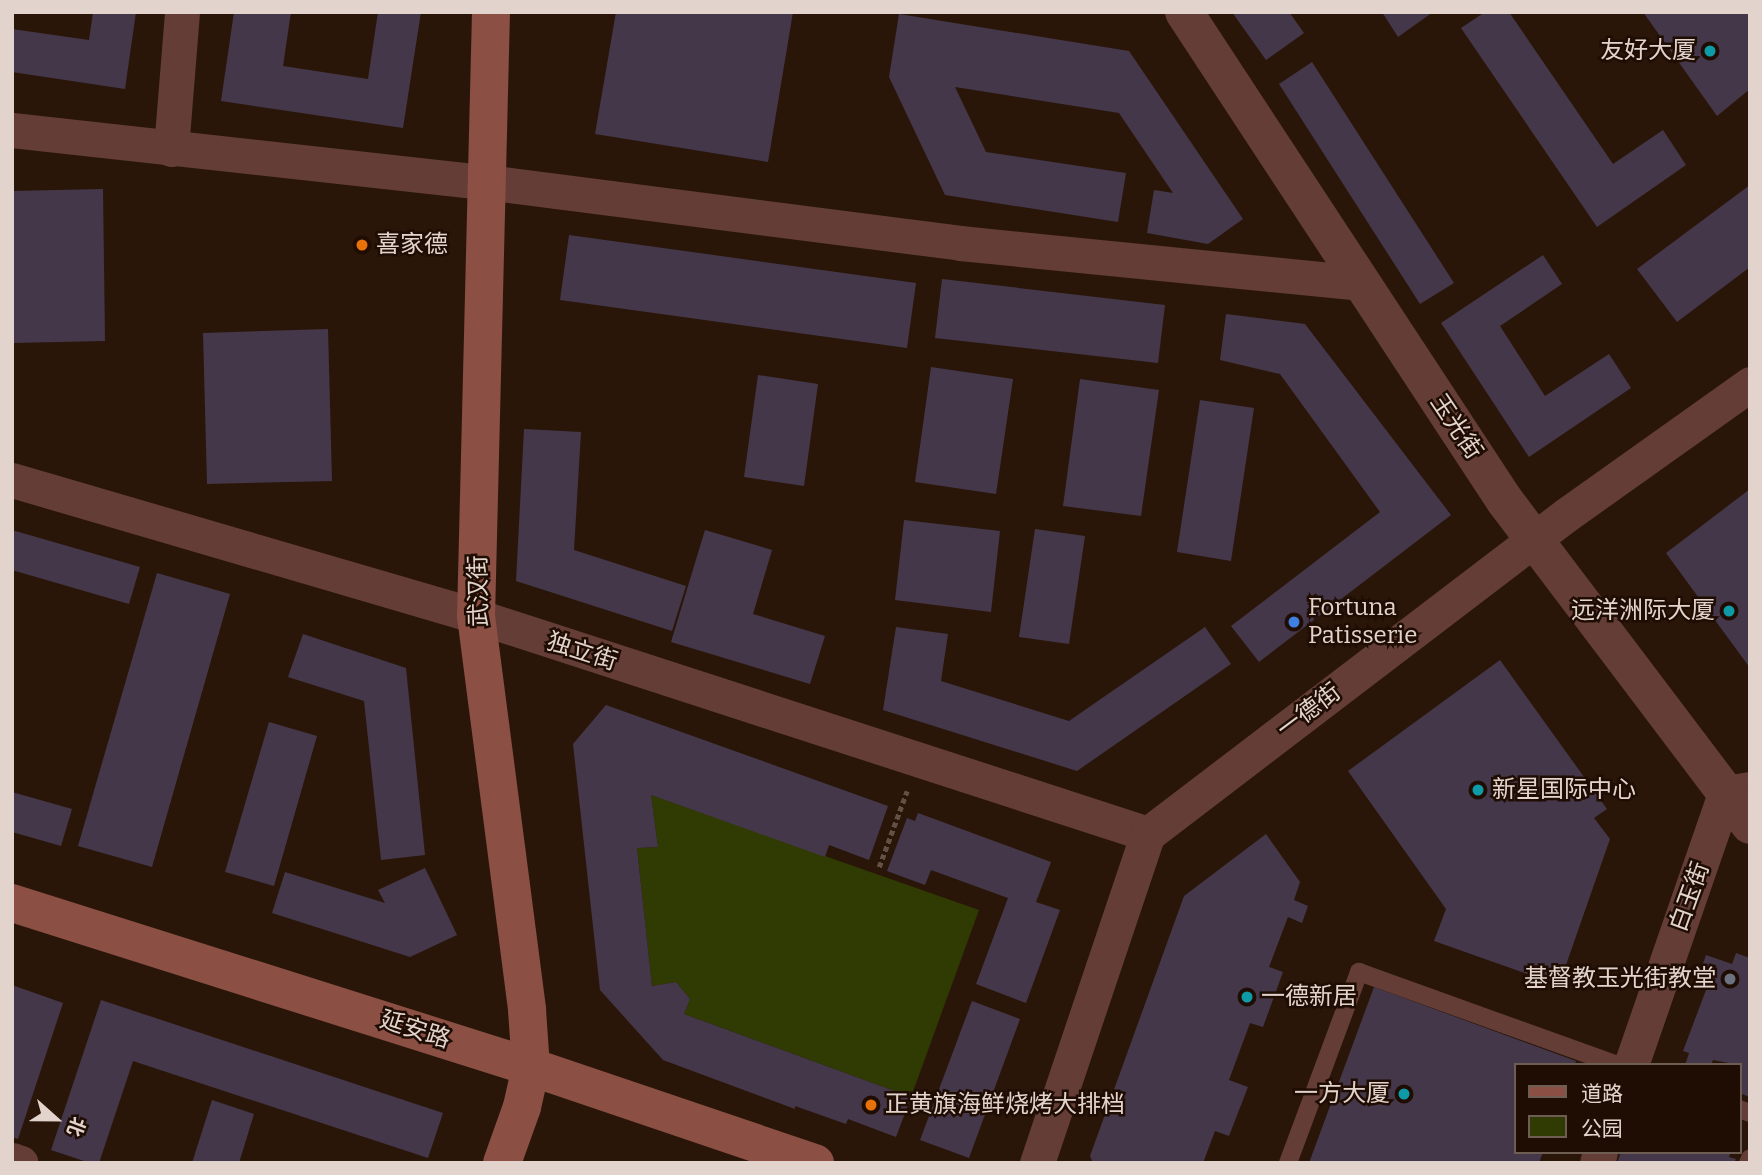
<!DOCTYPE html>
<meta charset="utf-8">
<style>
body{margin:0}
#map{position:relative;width:1762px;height:1175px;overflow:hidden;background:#291609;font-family:Bitter,"Noto Sans SC",serif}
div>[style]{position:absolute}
.green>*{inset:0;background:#2f3b02}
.building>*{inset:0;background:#45374a}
.path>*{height:4.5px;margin-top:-2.25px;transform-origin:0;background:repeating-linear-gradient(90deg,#635146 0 5px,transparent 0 8.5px)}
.service>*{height:18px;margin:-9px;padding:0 9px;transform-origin:9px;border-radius:9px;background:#633d36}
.minor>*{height:35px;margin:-17.5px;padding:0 17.5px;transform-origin:17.5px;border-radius:17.5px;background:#633d36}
.tertiary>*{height:38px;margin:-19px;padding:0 19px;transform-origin:19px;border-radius:19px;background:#633d36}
.secondary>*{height:38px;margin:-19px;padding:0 19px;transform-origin:19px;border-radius:19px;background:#8b4f44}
.dots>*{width:19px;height:19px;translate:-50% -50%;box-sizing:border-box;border:4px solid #1f0d03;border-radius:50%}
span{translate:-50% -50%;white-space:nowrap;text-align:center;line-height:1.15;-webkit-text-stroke:5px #1f0d03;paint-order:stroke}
.poi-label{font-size:24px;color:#e2d4cc}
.right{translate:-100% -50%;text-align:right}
.left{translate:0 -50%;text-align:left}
.street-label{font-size:24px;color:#e2d4cc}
.frame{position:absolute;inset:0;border:14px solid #e2d4cc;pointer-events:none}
.legend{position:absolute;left:1514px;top:1063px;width:228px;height:91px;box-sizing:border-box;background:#1f0d03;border:2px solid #6d5d53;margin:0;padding:9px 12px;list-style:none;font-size:21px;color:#e2d4cc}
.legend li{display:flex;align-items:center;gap:14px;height:35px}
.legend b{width:35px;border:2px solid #6d5d53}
.north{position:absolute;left:21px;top:1084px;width:70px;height:70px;-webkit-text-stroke:5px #1f0d03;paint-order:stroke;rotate:111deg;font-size:19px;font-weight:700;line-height:28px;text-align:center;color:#e2d4cc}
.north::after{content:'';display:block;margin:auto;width:24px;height:32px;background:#e2d4cc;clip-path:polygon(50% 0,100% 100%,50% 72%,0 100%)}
</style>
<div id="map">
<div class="green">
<div style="clip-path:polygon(651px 795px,979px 910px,911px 1097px,684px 1014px,690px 999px,676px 982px,652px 986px,637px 848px,658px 847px)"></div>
</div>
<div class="building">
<div style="clip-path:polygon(93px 12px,136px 12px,125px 89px,12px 72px,12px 29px,89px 40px)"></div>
<div style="clip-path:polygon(234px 12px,291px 12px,283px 66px,368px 79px,378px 12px,421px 12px,403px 128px,221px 101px)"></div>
<div style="clip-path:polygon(616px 12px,793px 12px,768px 162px,595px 134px)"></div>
<div style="clip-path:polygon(1232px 12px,1289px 12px,1304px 33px,1266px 60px)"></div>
<div style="clip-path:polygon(1382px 12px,1433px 12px,1398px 37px)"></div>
<div style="clip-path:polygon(1485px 12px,1509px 12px,1613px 164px,1663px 130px,1686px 165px,1597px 227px,1461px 28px)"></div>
<div style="clip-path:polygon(1643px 12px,1750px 12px,1750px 89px,1717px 116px)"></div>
<div style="clip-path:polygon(899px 14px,1129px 51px,1243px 219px,1208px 244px,1147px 233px,1154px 190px,1173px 193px,1119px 113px,955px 87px,986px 152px,1126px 173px,1118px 222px,945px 195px,889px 77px)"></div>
<div style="clip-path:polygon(1312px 62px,1454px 283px,1420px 304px,1279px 84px)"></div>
<div style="clip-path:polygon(1750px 185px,1750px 267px,1677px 322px,1637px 269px)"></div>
<div style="clip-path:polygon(103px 189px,105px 341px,12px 343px,12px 191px)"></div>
<div style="clip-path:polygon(569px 235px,916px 283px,907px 348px,560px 300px)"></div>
<div style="clip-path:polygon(1543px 255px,1562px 284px,1500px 326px,1545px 396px,1609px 354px,1631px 388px,1529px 457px,1441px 323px)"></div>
<div style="clip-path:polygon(942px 279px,1165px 305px,1158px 363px,935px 338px)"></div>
<div style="clip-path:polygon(1226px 314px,1305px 324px,1451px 515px,1259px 662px,1231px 626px,1380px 512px,1280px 374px,1220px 360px)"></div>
<div style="clip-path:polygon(328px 329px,332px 481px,207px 484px,203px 333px)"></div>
<div style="clip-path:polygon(931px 367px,1013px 379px,996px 494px,915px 482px)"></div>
<div style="clip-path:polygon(758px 375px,818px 384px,804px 486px,744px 477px)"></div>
<div style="clip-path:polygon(1080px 379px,1159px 390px,1141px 516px,1063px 506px)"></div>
<div style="clip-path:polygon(1200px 400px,1254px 408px,1231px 561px,1177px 552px)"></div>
<div style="clip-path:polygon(524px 429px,581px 432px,574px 550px,686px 586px,672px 631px,516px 581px)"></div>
<div style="clip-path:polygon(1750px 489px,1750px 668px,1666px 553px)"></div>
<div style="clip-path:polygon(904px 520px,1000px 531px,991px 612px,895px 600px)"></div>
<div style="clip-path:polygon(1035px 529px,1085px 536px,1069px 644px,1019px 637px)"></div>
<div style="clip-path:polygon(12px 530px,140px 567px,129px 604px,12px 570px)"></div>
<div style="clip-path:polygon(705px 530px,772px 550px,753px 614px,825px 636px,810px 684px,671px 642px)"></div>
<div style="clip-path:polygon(157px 573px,230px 594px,152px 867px,78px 846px)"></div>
<div style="clip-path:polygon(896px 627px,948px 634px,941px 681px,1069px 721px,1205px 627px,1231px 664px,1077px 771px,883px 710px)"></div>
<div style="clip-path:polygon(303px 634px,406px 668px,425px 855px,381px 860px,364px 701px,288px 677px)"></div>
<div style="clip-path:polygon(1500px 660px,1607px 809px,1594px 818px,1610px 839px,1559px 985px,1434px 941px,1446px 909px,1348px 771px)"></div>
<div style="clip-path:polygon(606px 705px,888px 806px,869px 860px,829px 845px,825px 857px,651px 795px,658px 847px,637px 848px,652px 986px,676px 982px,690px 999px,684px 1014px,911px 1097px,896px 1137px,848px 1119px,846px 1124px,795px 1106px,795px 1109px,663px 1060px,600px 990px,573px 744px)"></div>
<div style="clip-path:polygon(269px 722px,317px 736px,274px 886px,225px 872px)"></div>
<div style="clip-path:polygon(12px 792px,72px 809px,61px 846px,12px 832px)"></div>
<div style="clip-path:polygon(918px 813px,1051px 862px,1036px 902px,1060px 910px,1026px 1003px,976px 984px,1008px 898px,931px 870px,925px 885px,887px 871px,907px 818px,915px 821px)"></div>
<div style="clip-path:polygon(1266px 834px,1300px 882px,1294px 900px,1308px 906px,1302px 923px,1288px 917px,1269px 967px,1283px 972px,1263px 1027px,1250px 1023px,1229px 1080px,1248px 1087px,1229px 1136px,1215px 1131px,1203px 1163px,1093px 1163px,1090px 1156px,1184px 896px)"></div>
<div style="clip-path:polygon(425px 868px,457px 935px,410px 957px,272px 913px,285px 872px,385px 903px,378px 890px)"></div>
<div style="clip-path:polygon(1736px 953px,1750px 958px,1750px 1097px,1739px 1093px,1739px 1065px,1713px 1060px,1711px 1065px,1685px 1065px,1689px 1053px,1683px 1051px,1706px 990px,1695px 986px,1706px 955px,1732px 964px)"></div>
<div style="clip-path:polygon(12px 985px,63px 1003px,18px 1139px,12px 1137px)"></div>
<div style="clip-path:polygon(1374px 987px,1576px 1061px,1575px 1065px,1515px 1065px,1515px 1152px,1543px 1152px,1539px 1163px,1309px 1163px)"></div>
<div style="clip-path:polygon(101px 1000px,443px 1113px,428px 1158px,133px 1061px,99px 1163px,90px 1163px,51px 1150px)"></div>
<div style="clip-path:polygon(972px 1001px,1020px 1019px,969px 1158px,920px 1140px)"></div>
<div style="clip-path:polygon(212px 1100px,254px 1114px,239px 1163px,192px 1163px)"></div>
<div style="clip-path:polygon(1621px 1152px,1731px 1152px,1729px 1157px,1736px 1159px,1734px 1163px,1617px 1163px)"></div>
</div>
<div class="path">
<div style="left:879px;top:867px;width:81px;rotate:-69.8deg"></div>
</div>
<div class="service">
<div style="left:1739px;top:1109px;width:12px;rotate:20deg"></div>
<div style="left:1288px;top:1163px;width:204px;rotate:-69.6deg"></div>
<div style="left:1359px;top:972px;width:274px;rotate:19.8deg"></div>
<div style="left:1748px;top:1163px;width:5px;rotate:-68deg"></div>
</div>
<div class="minor">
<div style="left:12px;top:130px;width:477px;rotate:6.3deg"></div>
<div style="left:486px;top:182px;width:478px;rotate:7.3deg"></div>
<div style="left:960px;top:243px;width:402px;rotate:5.7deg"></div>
<div style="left:171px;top:149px;width:137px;rotate:-85.4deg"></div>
<div style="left:12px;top:480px;width:484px;rotate:16.3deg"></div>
<div style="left:476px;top:616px;width:706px;rotate:17.97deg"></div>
<div style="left:1631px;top:1065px;width:288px;rotate:-70.9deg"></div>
<div style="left:1725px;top:793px;width:25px;rotate:-9deg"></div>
<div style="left:12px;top:1160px;width:9px;rotate:18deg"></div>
<div style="left:1037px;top:1163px;width:347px;rotate:-71.4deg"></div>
<div style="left:1148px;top:834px;width:526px;rotate:-37.35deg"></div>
<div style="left:1566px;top:515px;width:226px;rotate:-35.4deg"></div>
<div style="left:1597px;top:1163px;width:11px;rotate:-75deg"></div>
</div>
<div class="tertiary">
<div style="left:1184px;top:12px;width:585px;rotate:56.72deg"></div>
<div style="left:1505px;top:501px;width:406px;rotate:52.9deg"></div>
</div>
<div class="secondary">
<div style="left:491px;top:12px;width:604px;rotate:91.42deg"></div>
<div style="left:476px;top:616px;width:397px;rotate:82.6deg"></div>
<div style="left:527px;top:1010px;width:57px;rotate:86deg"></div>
<div style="left:531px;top:1067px;width:41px;rotate:102.7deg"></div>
<div style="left:522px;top:1107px;width:59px;rotate:109.7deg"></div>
<div style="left:12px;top:903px;width:544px;rotate:17.54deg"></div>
<div style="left:531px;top:1067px;width:300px;rotate:18.7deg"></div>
</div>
<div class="dots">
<div style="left:1710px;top:51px;background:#0f9aa8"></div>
<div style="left:362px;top:245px;background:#e8710a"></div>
<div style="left:1729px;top:611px;background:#0f9aa8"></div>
<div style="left:1294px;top:622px;background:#3f7fe0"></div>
<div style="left:1478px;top:790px;background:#0f9aa8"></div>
<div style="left:1730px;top:979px;background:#6b7280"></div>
<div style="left:1247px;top:997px;background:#0f9aa8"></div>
<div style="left:1404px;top:1094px;background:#0f9aa8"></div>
<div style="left:871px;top:1105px;background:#e8710a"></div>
</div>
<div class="poi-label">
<span class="right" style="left:1696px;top:51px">友好大厦</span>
<span class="left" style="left:376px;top:245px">喜家德</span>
<span class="left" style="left:1308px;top:622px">Fortuna<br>Patisserie</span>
<span class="right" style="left:1715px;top:611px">远洋洲际大厦</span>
<span class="left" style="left:1492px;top:790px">新星国际中心</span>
<span class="right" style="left:1716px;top:979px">基督教玉光街教堂</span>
<span class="left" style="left:1261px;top:997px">一德新居</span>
<span class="right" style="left:1390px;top:1094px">一方大厦</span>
<span class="left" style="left:885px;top:1105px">正黄旗海鲜烧烤大排档</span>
</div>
<div class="street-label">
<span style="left:1456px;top:427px;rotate:56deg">玉光街</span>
<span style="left:479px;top:591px;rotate:-91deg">武汉街</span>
<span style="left:582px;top:652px;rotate:18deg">独立街</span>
<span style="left:1309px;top:711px;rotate:-37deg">一德街</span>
<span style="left:1690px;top:897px;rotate:-70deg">白玉街</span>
<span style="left:415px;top:1030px;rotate:18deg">延安路</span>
</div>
<div class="frame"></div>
<ul class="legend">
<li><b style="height:9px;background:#8b4f44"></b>道路</li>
<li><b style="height:19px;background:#2f3b02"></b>公园</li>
</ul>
<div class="north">北</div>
</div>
